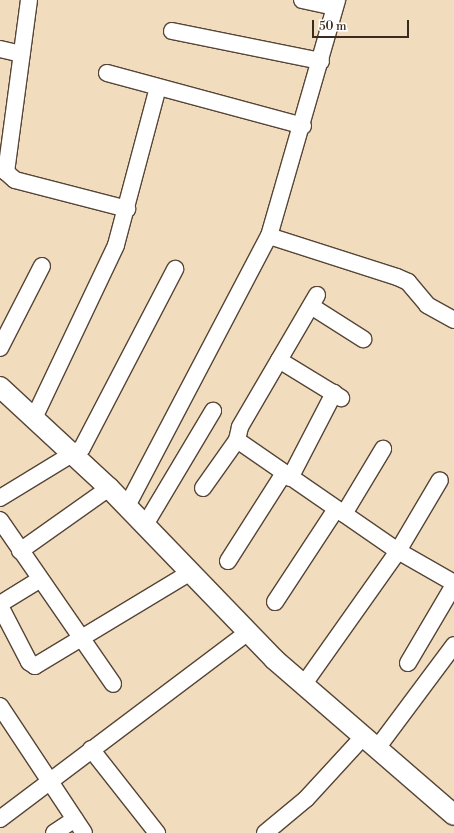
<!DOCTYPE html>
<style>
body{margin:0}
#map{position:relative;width:454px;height:833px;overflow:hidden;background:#f2dcbe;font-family:"Libre Bodoni",serif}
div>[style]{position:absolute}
.roads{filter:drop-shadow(1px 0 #564536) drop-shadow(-1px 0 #564536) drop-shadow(0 1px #564536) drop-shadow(0 -1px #564536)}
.minor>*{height:16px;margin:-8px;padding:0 8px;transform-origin:8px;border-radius:8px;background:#fff}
.tertiary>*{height:20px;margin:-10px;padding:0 10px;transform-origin:10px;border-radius:10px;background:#fff}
span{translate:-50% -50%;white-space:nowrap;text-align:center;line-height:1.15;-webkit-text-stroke:3.5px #fff;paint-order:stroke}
.scale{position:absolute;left:312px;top:20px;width:97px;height:18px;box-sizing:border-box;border:2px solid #3b2a1e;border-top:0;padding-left:5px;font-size:12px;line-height:14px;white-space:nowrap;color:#3b2a1e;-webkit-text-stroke:3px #fff;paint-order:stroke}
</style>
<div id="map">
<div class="roads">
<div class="minor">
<div style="left:29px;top:0;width:174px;rotate:97.6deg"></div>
<div style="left:6px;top:172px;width:12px;rotate:42deg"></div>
<div style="left:15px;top:180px;width:116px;rotate:14.5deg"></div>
<div style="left:302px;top:0;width:33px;rotate:12deg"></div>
<div style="left:172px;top:31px;width:152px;rotate:11.4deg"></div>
<div style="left:0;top:49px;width:22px;rotate:13deg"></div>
<div style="left:107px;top:73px;width:203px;rotate:15.1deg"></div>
<div style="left:269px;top:236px;width:134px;rotate:17.8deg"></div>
<div style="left:397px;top:277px;width:12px;rotate:24deg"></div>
<div style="left:408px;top:282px;width:30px;rotate:50deg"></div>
<div style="left:427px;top:305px;width:31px;rotate:29deg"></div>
<div style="left:317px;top:295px;width:153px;rotate:120.3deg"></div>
<div style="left:240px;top:427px;width:13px;rotate:103deg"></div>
<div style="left:237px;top:440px;width:196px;rotate:34.6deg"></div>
<div style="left:398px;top:551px;width:64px;rotate:29.7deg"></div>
<div style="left:311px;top:306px;width:62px;rotate:32.4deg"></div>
<div style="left:0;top:348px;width:92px;rotate:-62.9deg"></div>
<div style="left:279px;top:360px;width:73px;rotate:31.5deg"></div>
<div style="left:34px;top:418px;width:191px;rotate:-64.6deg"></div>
<div style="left:116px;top:245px;width:163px;rotate:-75.1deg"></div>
<div style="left:290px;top:478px;width:96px;rotate:-62.6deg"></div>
<div style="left:203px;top:488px;width:59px;rotate:-54.7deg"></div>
<div style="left:0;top:498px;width:96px;rotate:-31.4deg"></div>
<div style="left:82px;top:448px;width:202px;rotate:-62.5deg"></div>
<div style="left:127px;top:506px;width:305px;rotate:-62.3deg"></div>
<div style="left:269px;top:236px;width:246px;rotate:-73.9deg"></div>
<div style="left:344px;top:514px;width:76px;rotate:-59deg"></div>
<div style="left:0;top:520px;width:199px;rotate:55.4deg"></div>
<div style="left:145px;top:525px;width:133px;rotate:-59.2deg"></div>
<div style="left:20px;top:551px;width:109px;rotate:-35.3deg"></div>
<div style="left:228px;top:561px;width:104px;rotate:-57.5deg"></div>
<div style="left:275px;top:602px;width:111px;rotate:-56.7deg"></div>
<div style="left:0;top:604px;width:46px;rotate:-31.6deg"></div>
<div style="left:0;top:606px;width:63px;rotate:62.6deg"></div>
<div style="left:29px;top:662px;width:7px;rotate:34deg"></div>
<div style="left:35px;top:666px;width:182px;rotate:-31.1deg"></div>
<div style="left:408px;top:663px;width:91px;rotate:-59.5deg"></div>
<div style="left:304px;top:684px;width:163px;rotate:-54.7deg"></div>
<div style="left:398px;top:551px;width:82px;rotate:-59.4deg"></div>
<div style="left:0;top:706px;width:152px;rotate:56.5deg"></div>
<div style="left:378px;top:747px;width:127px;rotate:-53.3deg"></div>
<div style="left:91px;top:749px;width:107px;rotate:51.8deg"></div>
<div style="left:0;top:819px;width:311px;rotate:-37deg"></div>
<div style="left:54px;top:833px;width:25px;rotate:-34deg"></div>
<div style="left:265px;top:833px;width:53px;rotate:-39.7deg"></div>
<div style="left:306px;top:799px;width:86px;rotate:-47.4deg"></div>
</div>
<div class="tertiary">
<div style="left:0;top:387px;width:149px;rotate:42.8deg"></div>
<div style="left:109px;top:488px;width:238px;rotate:46deg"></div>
<div style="left:274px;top:659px;width:238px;rotate:40.9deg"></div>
</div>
</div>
<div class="scale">50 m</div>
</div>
